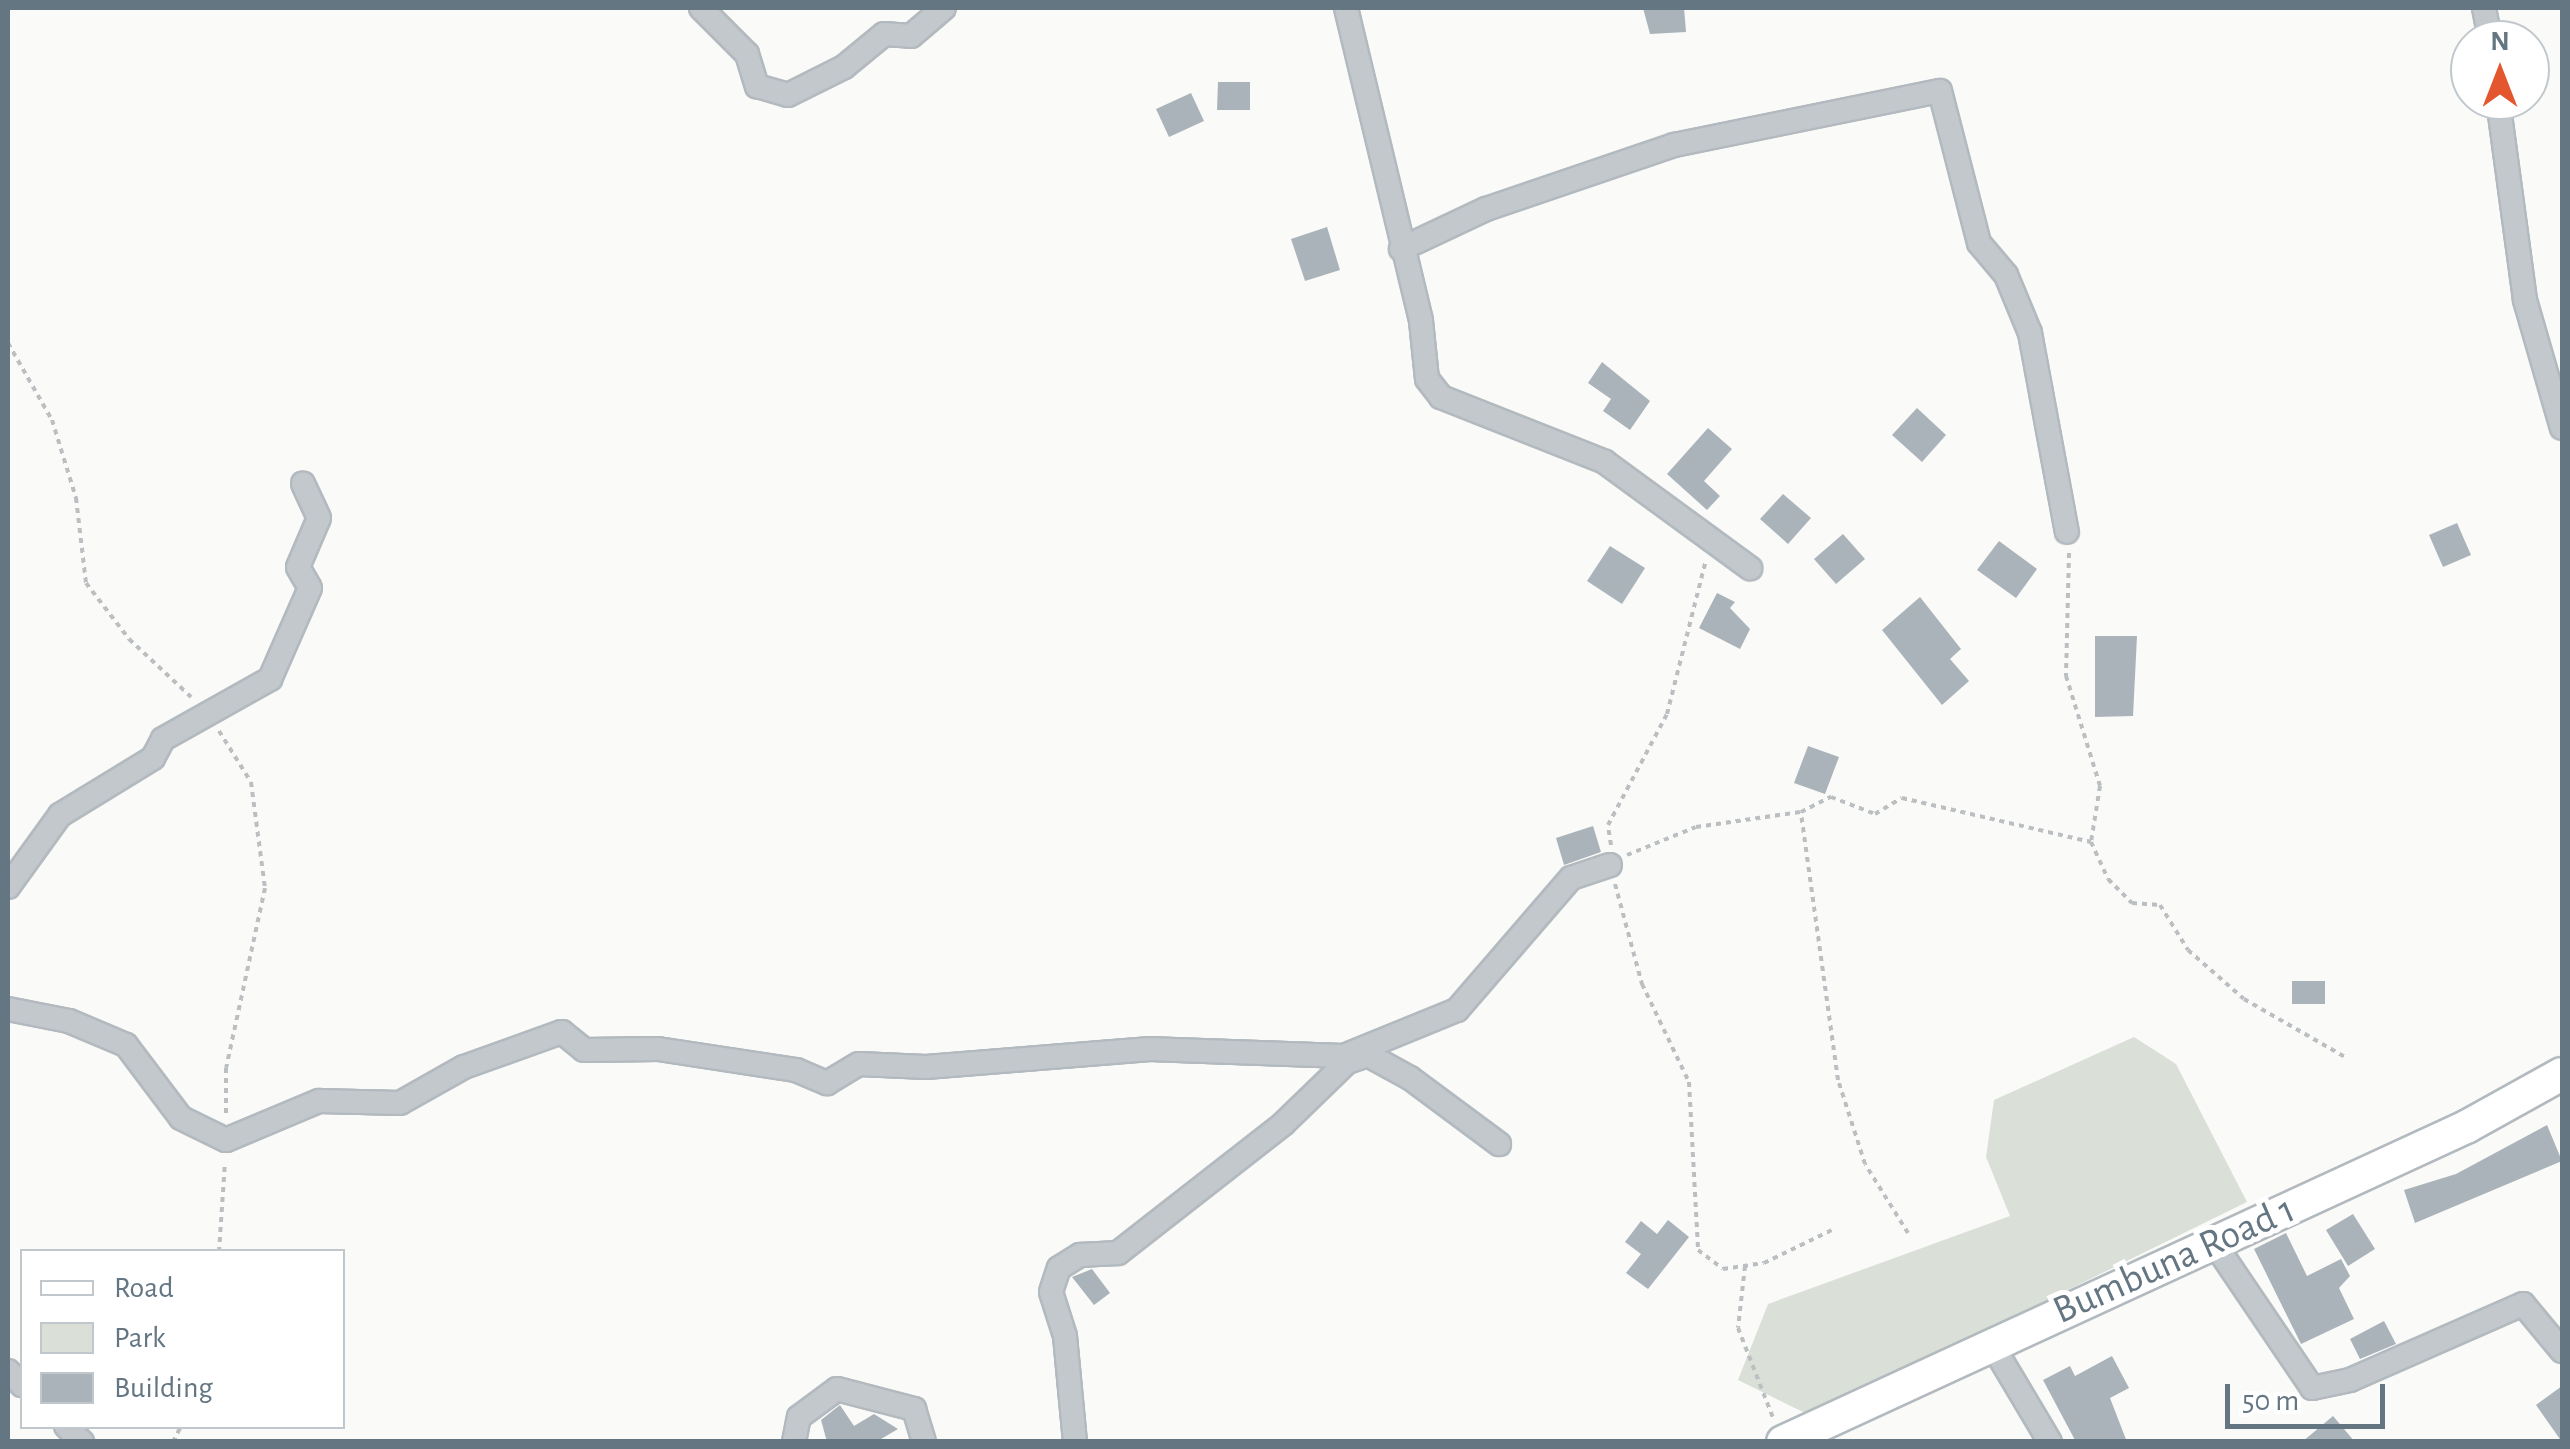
<!DOCTYPE html>
<style>
body{margin:0}
#map{position:relative;width:2570px;height:1449px;overflow:hidden;background:#fafaf8;font-family:"Alegreya Sans",sans-serif}
div>[style]{position:absolute}
.green>*{inset:0;background:#dadfd7}
.building>*{inset:0;background:#aab3b9}
.path>*{height:4px;margin-top:-2px;transform-origin:0;background:repeating-linear-gradient(90deg,#bbbfc2 0 5px,transparent 0 10px)}
.roads{filter:drop-shadow(2px 0 #b3babf) drop-shadow(-2px 0 #b3babf) drop-shadow(0 2px #b3babf) drop-shadow(0 -2px #b3babf)}
.minor>*{height:22px;margin:-11px;padding:0 11px;transform-origin:11px;border-radius:11px;background:#c3c8cc}
.secondary>*{height:32px;margin:-16px;padding:0 16px;transform-origin:16px;border-radius:16px;background:#fff}
span{translate:-50% -50%;white-space:nowrap;text-align:center;line-height:1.15;-webkit-text-stroke:10px #fff;paint-order:stroke}
.street-label{font-size:40px;color:#657683}
.frame{position:absolute;inset:0;border:10px solid #657683;pointer-events:none}
.legend{position:absolute;left:20px;top:1249px;width:325px;height:180px;box-sizing:border-box;background:#fff;border:2px solid #c1c8cd;margin:0;padding:12px 18px;list-style:none;font-size:30px;color:#657683}
.legend li{display:flex;align-items:center;gap:20px;height:50px}
.legend b{width:50px;border:2px solid #c1c8cd}
.north{position:absolute;left:2450px;top:20px;width:100px;height:100px;box-sizing:border-box;background:#fff;border:2px solid #c1c8cd;border-radius:50%;rotate:0deg;font-size:28px;font-weight:700;line-height:40px;text-align:center;color:#657683}
.north::after{content:'';display:block;margin:auto;width:35px;height:45px;background:#e4572e;clip-path:polygon(50% 0,100% 100%,50% 72%,0 100%)}
.scale{position:absolute;left:2225px;top:1384px;width:160px;height:45px;box-sizing:border-box;border:5px solid #657683;border-top:0;padding-left:12px;font-size:30px;line-height:35px;white-space:nowrap;color:#657683;-webkit-text-stroke:8px #fff;paint-order:stroke}
</style>
<div id="map">
<div class="green">
<div style="clip-path:polygon(2134px 1037px,2176px 1064px,2247px 1202px,1811px 1416px,1738px 1380px,1768px 1304px,2010px 1216px,1986px 1157px,1994px 1100px)"></div>
</div>
<div class="building">
<div style="clip-path:polygon(1643px 8px,1684px 8px,1686px 32px,1650px 34px)"></div>
<div style="clip-path:polygon(1218px 82px,1250px 82px,1250px 110px,1217px 110px)"></div>
<div style="clip-path:polygon(1191px 93px,1204px 121px,1169px 137px,1156px 109px)"></div>
<div style="clip-path:polygon(1327px 227px,1340px 270px,1305px 281px,1291px 239px)"></div>
<div style="clip-path:polygon(1602px 362px,1650px 401px,1630px 430px,1603px 411px,1611px 399px,1588px 383px)"></div>
<div style="clip-path:polygon(1917px 408px,1946px 435px,1922px 462px,1892px 435px)"></div>
<div style="clip-path:polygon(1708px 428px,1732px 449px,1704px 481px,1720px 496px,1707px 510px,1667px 474px)"></div>
<div style="clip-path:polygon(1783px 494px,1811px 518px,1788px 544px,1760px 519px)"></div>
<div style="clip-path:polygon(2457px 523px,2471px 555px,2443px 567px,2429px 535px)"></div>
<div style="clip-path:polygon(1843px 534px,1865px 559px,1836px 584px,1814px 559px)"></div>
<div style="clip-path:polygon(1999px 541px,2037px 569px,2016px 598px,1977px 570px)"></div>
<div style="clip-path:polygon(1610px 546px,1645px 568px,1622px 604px,1587px 581px)"></div>
<div style="clip-path:polygon(1717px 593px,1735px 602px,1730px 608px,1750px 629px,1740px 649px,1699px 628px)"></div>
<div style="clip-path:polygon(1920px 597px,1961px 649px,1950px 659px,1969px 681px,1942px 705px,1882px 630px)"></div>
<div style="clip-path:polygon(2095px 636px,2137px 636px,2133px 716px,2095px 717px)"></div>
<div style="clip-path:polygon(1808px 746px,1839px 757px,1825px 794px,1794px 783px)"></div>
<div style="clip-path:polygon(1593px 826px,1601px 852px,1564px 865px,1556px 838px)"></div>
<div style="clip-path:polygon(2292px 981px,2325px 981px,2325px 1004px,2292px 1004px)"></div>
<div style="clip-path:polygon(2547px 1125px,2562px 1161px,2415px 1223px,2404px 1190px,2456px 1174px)"></div>
<div style="clip-path:polygon(2353px 1214px,2375px 1249px,2348px 1266px,2326px 1230px)"></div>
<div style="clip-path:polygon(1668px 1220px,1689px 1237px,1648px 1289px,1626px 1273px,1641px 1254px,1625px 1242px,1641px 1221px,1657px 1234px)"></div>
<div style="clip-path:polygon(2286px 1233px,2307px 1276px,2341px 1259px,2350px 1276px,2339px 1288px,2354px 1319px,2301px 1344px,2254px 1249px)"></div>
<div style="clip-path:polygon(1092px 1269px,1110px 1293px,1094px 1305px,1072px 1277px)"></div>
<div style="clip-path:polygon(2384px 1321px,2396px 1344px,2360px 1359px,2350px 1339px)"></div>
<div style="clip-path:polygon(2112px 1356px,2129px 1388px,2110px 1398px,2127px 1442px,2076px 1442px,2043px 1380px,2070px 1366px,2075px 1376px)"></div>
<div style="clip-path:polygon(2562px 1386px,2562px 1442px,2536px 1405px)"></div>
<div style="clip-path:polygon(840px 1405px,854px 1426px,874px 1414px,898px 1429px,876px 1442px,827px 1442px,821px 1420px)"></div>
<div style="clip-path:polygon(2333px 1416px,2355px 1442px,2302px 1442px)"></div>
</div>
<div class="path">
<div style="left:8px;top:343px;width:89px;rotate:60.3deg"></div>
<div style="left:52px;top:420px;width:82px;rotate:72.9deg"></div>
<div style="left:76px;top:498px;width:86px;rotate:83.3deg"></div>
<div style="left:86px;top:583px;width:71px;rotate:52.5deg"></div>
<div style="left:129px;top:639px;width:85px;rotate:43.1deg"></div>
<div style="left:2069px;top:553px;width:123px;rotate:91.4deg"></div>
<div style="left:2066px;top:676px;width:115px;rotate:72.8deg"></div>
<div style="left:2100px;top:786px;width:57px;rotate:99.1deg"></div>
<div style="left:219px;top:731px;width:60px;rotate:57.9deg"></div>
<div style="left:251px;top:782px;width:107px;rotate:82.5deg"></div>
<div style="left:265px;top:888px;width:184px;rotate:102.2deg"></div>
<div style="left:226px;top:1068px;width:49px;rotate:90deg"></div>
<div style="left:1611px;top:845px;width:20px;rotate:-99deg"></div>
<div style="left:1608px;top:825px;width:126px;rotate:-62deg"></div>
<div style="left:1667px;top:714px;width:159px;rotate:-75.8deg"></div>
<div style="left:1627px;top:855px;width:74px;rotate:-22.1deg"></div>
<div style="left:1696px;top:827px;width:105px;rotate:-8.2deg"></div>
<div style="left:1615px;top:884px;width:104px;rotate:74.9deg"></div>
<div style="left:1642px;top:984px;width:109px;rotate:64.4deg"></div>
<div style="left:1689px;top:1082px;width:168px;rotate:86.9deg"></div>
<div style="left:1698px;top:1250px;width:31px;rotate:37deg"></div>
<div style="left:1723px;top:1269px;width:41px;rotate:-8.3deg"></div>
<div style="left:1764px;top:1263px;width:76px;rotate:-25.9deg"></div>
<div style="left:1908px;top:1233px;width:81px;rotate:-121.9deg"></div>
<div style="left:1865px;top:1164px;width:88px;rotate:-107.8deg"></div>
<div style="left:1838px;top:1080px;width:271px;rotate:-97.9deg"></div>
<div style="left:1801px;top:812px;width:34px;rotate:-27deg"></div>
<div style="left:1831px;top:797px;width:47px;rotate:21.1deg"></div>
<div style="left:1875px;top:814px;width:31px;rotate:-31deg"></div>
<div style="left:1902px;top:798px;width:194px;rotate:13.1deg"></div>
<div style="left:2091px;top:842px;width:41px;rotate:65.3deg"></div>
<div style="left:2108px;top:879px;width:34px;rotate:45deg"></div>
<div style="left:2132px;top:903px;width:28px;rotate:4deg"></div>
<div style="left:2160px;top:905px;width:53px;rotate:58.1deg"></div>
<div style="left:2188px;top:950px;width:74px;rotate:41.2deg"></div>
<div style="left:2244px;top:999px;width:116px;rotate:29.9deg"></div>
<div style="left:219px;top:1252px;width:90px;rotate:-86.2deg"></div>
<div style="left:1745px;top:1266px;width:62px;rotate:96.4deg"></div>
<div style="left:1738px;top:1328px;width:97px;rotate:68.7deg"></div>
<div style="left:173px;top:1442px;width:18px;rotate:-63deg"></div>
</div>
<div class="roads">
<div class="minor">
<div style="left:701px;top:8px;width:65px;rotate:45deg"></div>
<div style="left:747px;top:54px;width:34px;rotate:73deg"></div>
<div style="left:757px;top:86px;width:32px;rotate:16deg"></div>
<div style="left:788px;top:95px;width:63px;rotate:-26.6deg"></div>
<div style="left:844px;top:67px;width:52px;rotate:-39.5deg"></div>
<div style="left:884px;top:34px;width:27px;rotate:4deg"></div>
<div style="left:911px;top:36px;width:43px;rotate:-40.3deg"></div>
<div style="left:1346px;top:8px;width:322px;rotate:76.5deg"></div>
<div style="left:1421px;top:321px;width:58px;rotate:84.1deg"></div>
<div style="left:1427px;top:379px;width:23px;rotate:52deg"></div>
<div style="left:1441px;top:397px;width:176px;rotate:21.6deg"></div>
<div style="left:1605px;top:462px;width:180px;rotate:36.2deg"></div>
<div style="left:2484px;top:8px;width:33px;rotate:79deg"></div>
<div style="left:2498px;top:100px;width:202px;rotate:82.3deg"></div>
<div style="left:2525px;top:300px;width:133px;rotate:73.9deg"></div>
<div style="left:1401px;top:249px;width:94px;rotate:-25.2deg"></div>
<div style="left:1486px;top:209px;width:199px;rotate:-18.8deg"></div>
<div style="left:1674px;top:145px;width:271px;rotate:-11.5deg"></div>
<div style="left:1940px;top:91px;width:157px;rotate:75.6deg"></div>
<div style="left:1979px;top:243px;width:42px;rotate:49.8deg"></div>
<div style="left:2006px;top:275px;width:63px;rotate:67.5deg"></div>
<div style="left:2030px;top:333px;width:202px;rotate:79.5deg"></div>
<div style="left:8px;top:887px;width:89px;rotate:-54.2deg"></div>
<div style="left:60px;top:815px;width:109px;rotate:-31.5deg"></div>
<div style="left:153px;top:758px;width:21px;rotate:-62deg"></div>
<div style="left:163px;top:739px;width:123px;rotate:-29.3deg"></div>
<div style="left:270px;top:679px;width:99px;rotate:-66.3deg"></div>
<div style="left:310px;top:588px;width:24px;rotate:-120deg"></div>
<div style="left:298px;top:567px;width:53px;rotate:-66.8deg"></div>
<div style="left:319px;top:518px;width:38px;rotate:-115deg"></div>
<div style="left:8px;top:1009px;width:62px;rotate:11.1deg"></div>
<div style="left:69px;top:1021px;width:62px;rotate:22.8deg"></div>
<div style="left:126px;top:1045px;width:91px;rotate:53deg"></div>
<div style="left:181px;top:1118px;width:50px;rotate:26.1deg"></div>
<div style="left:226px;top:1140px;width:101px;rotate:-22.8deg"></div>
<div style="left:319px;top:1101px;width:81px;rotate:1.4deg"></div>
<div style="left:400px;top:1103px;width:73px;rotate:-29.4deg"></div>
<div style="left:464px;top:1067px;width:104px;rotate:-19.7deg"></div>
<div style="left:562px;top:1032px;width:28px;rotate:39deg"></div>
<div style="left:584px;top:1050px;width:74px;rotate:-0.8deg"></div>
<div style="left:658px;top:1049px;width:140px;rotate:8.7deg"></div>
<div style="left:796px;top:1070px;width:34px;rotate:23deg"></div>
<div style="left:827px;top:1083px;width:37px;rotate:-31deg"></div>
<div style="left:859px;top:1064px;width:67px;rotate:2.6deg"></div>
<div style="left:926px;top:1067px;width:225px;rotate:-4.6deg"></div>
<div style="left:1150px;top:1049px;width:194px;rotate:2.1deg"></div>
<div style="left:1344px;top:1056px;width:122px;rotate:-22.2deg"></div>
<div style="left:1457px;top:1010px;width:174px;rotate:-49.2deg"></div>
<div style="left:1571px;top:878px;width:41px;rotate:-18.4deg"></div>
<div style="left:1352px;top:1056px;width:16px;rotate:-4deg"></div>
<div style="left:1368px;top:1055px;width:48px;rotate:28.7deg"></div>
<div style="left:1410px;top:1078px;width:111px;rotate:36.6deg"></div>
<div style="left:2214px;top:1243px;width:175px;rotate:55.9deg"></div>
<div style="left:2312px;top:1388px;width:39px;rotate:-12deg"></div>
<div style="left:2350px;top:1380px;width:189px;rotate:-23.7deg"></div>
<div style="left:2523px;top:1304px;width:61px;rotate:50.3deg"></div>
<div style="left:1991px;top:1343px;width:115px;rotate:59.2deg"></div>
<div style="left:8px;top:1371px;width:20px;rotate:45deg"></div>
<div style="left:66px;top:1426px;width:23px;rotate:45deg"></div>
<div style="left:794px;top:1442px;width:25px;rotate:-79deg"></div>
<div style="left:799px;top:1417px;width:47px;rotate:-36.4deg"></div>
<div style="left:837px;top:1389px;width:80px;rotate:14.6deg"></div>
<div style="left:914px;top:1409px;width:34px;rotate:73deg"></div>
<div style="left:1075px;top:1442px;width:106px;rotate:-95.4deg"></div>
<div style="left:1065px;top:1336px;width:46px;rotate:-107.7deg"></div>
<div style="left:1051px;top:1292px;width:25px;rotate:-72deg"></div>
<div style="left:1059px;top:1268px;width:25px;rotate:-32deg"></div>
<div style="left:1080px;top:1255px;width:38px;rotate:-3deg"></div>
<div style="left:1118px;top:1253px;width:209px;rotate:-38deg"></div>
<div style="left:1283px;top:1124px;width:89px;rotate:-44.1deg"></div>
<div style="left:1347px;top:1062px;width:19px;rotate:-18deg"></div>
</div>
<div class="secondary">
<div style="left:1783px;top:1442px;width:754px;rotate:-24.76deg"></div>
<div style="left:2468px;top:1126px;width:107px;rotate:-29deg"></div>
</div>
</div>
<div class="street-label">
<span style="left:2174px;top:1260px;rotate:-24deg">Bumbuna Road 1</span>
</div>
<div class="frame"></div>
<ul class="legend">
<li><b style="height:12px;background:#fff"></b>Road</li>
<li><b style="height:28px;background:#dadfd7"></b>Park</li>
<li><b style="height:28px;background:#aab3b9"></b>Building</li>
</ul>
<div class="north">N</div>
<div class="scale">50 m</div>
</div>
